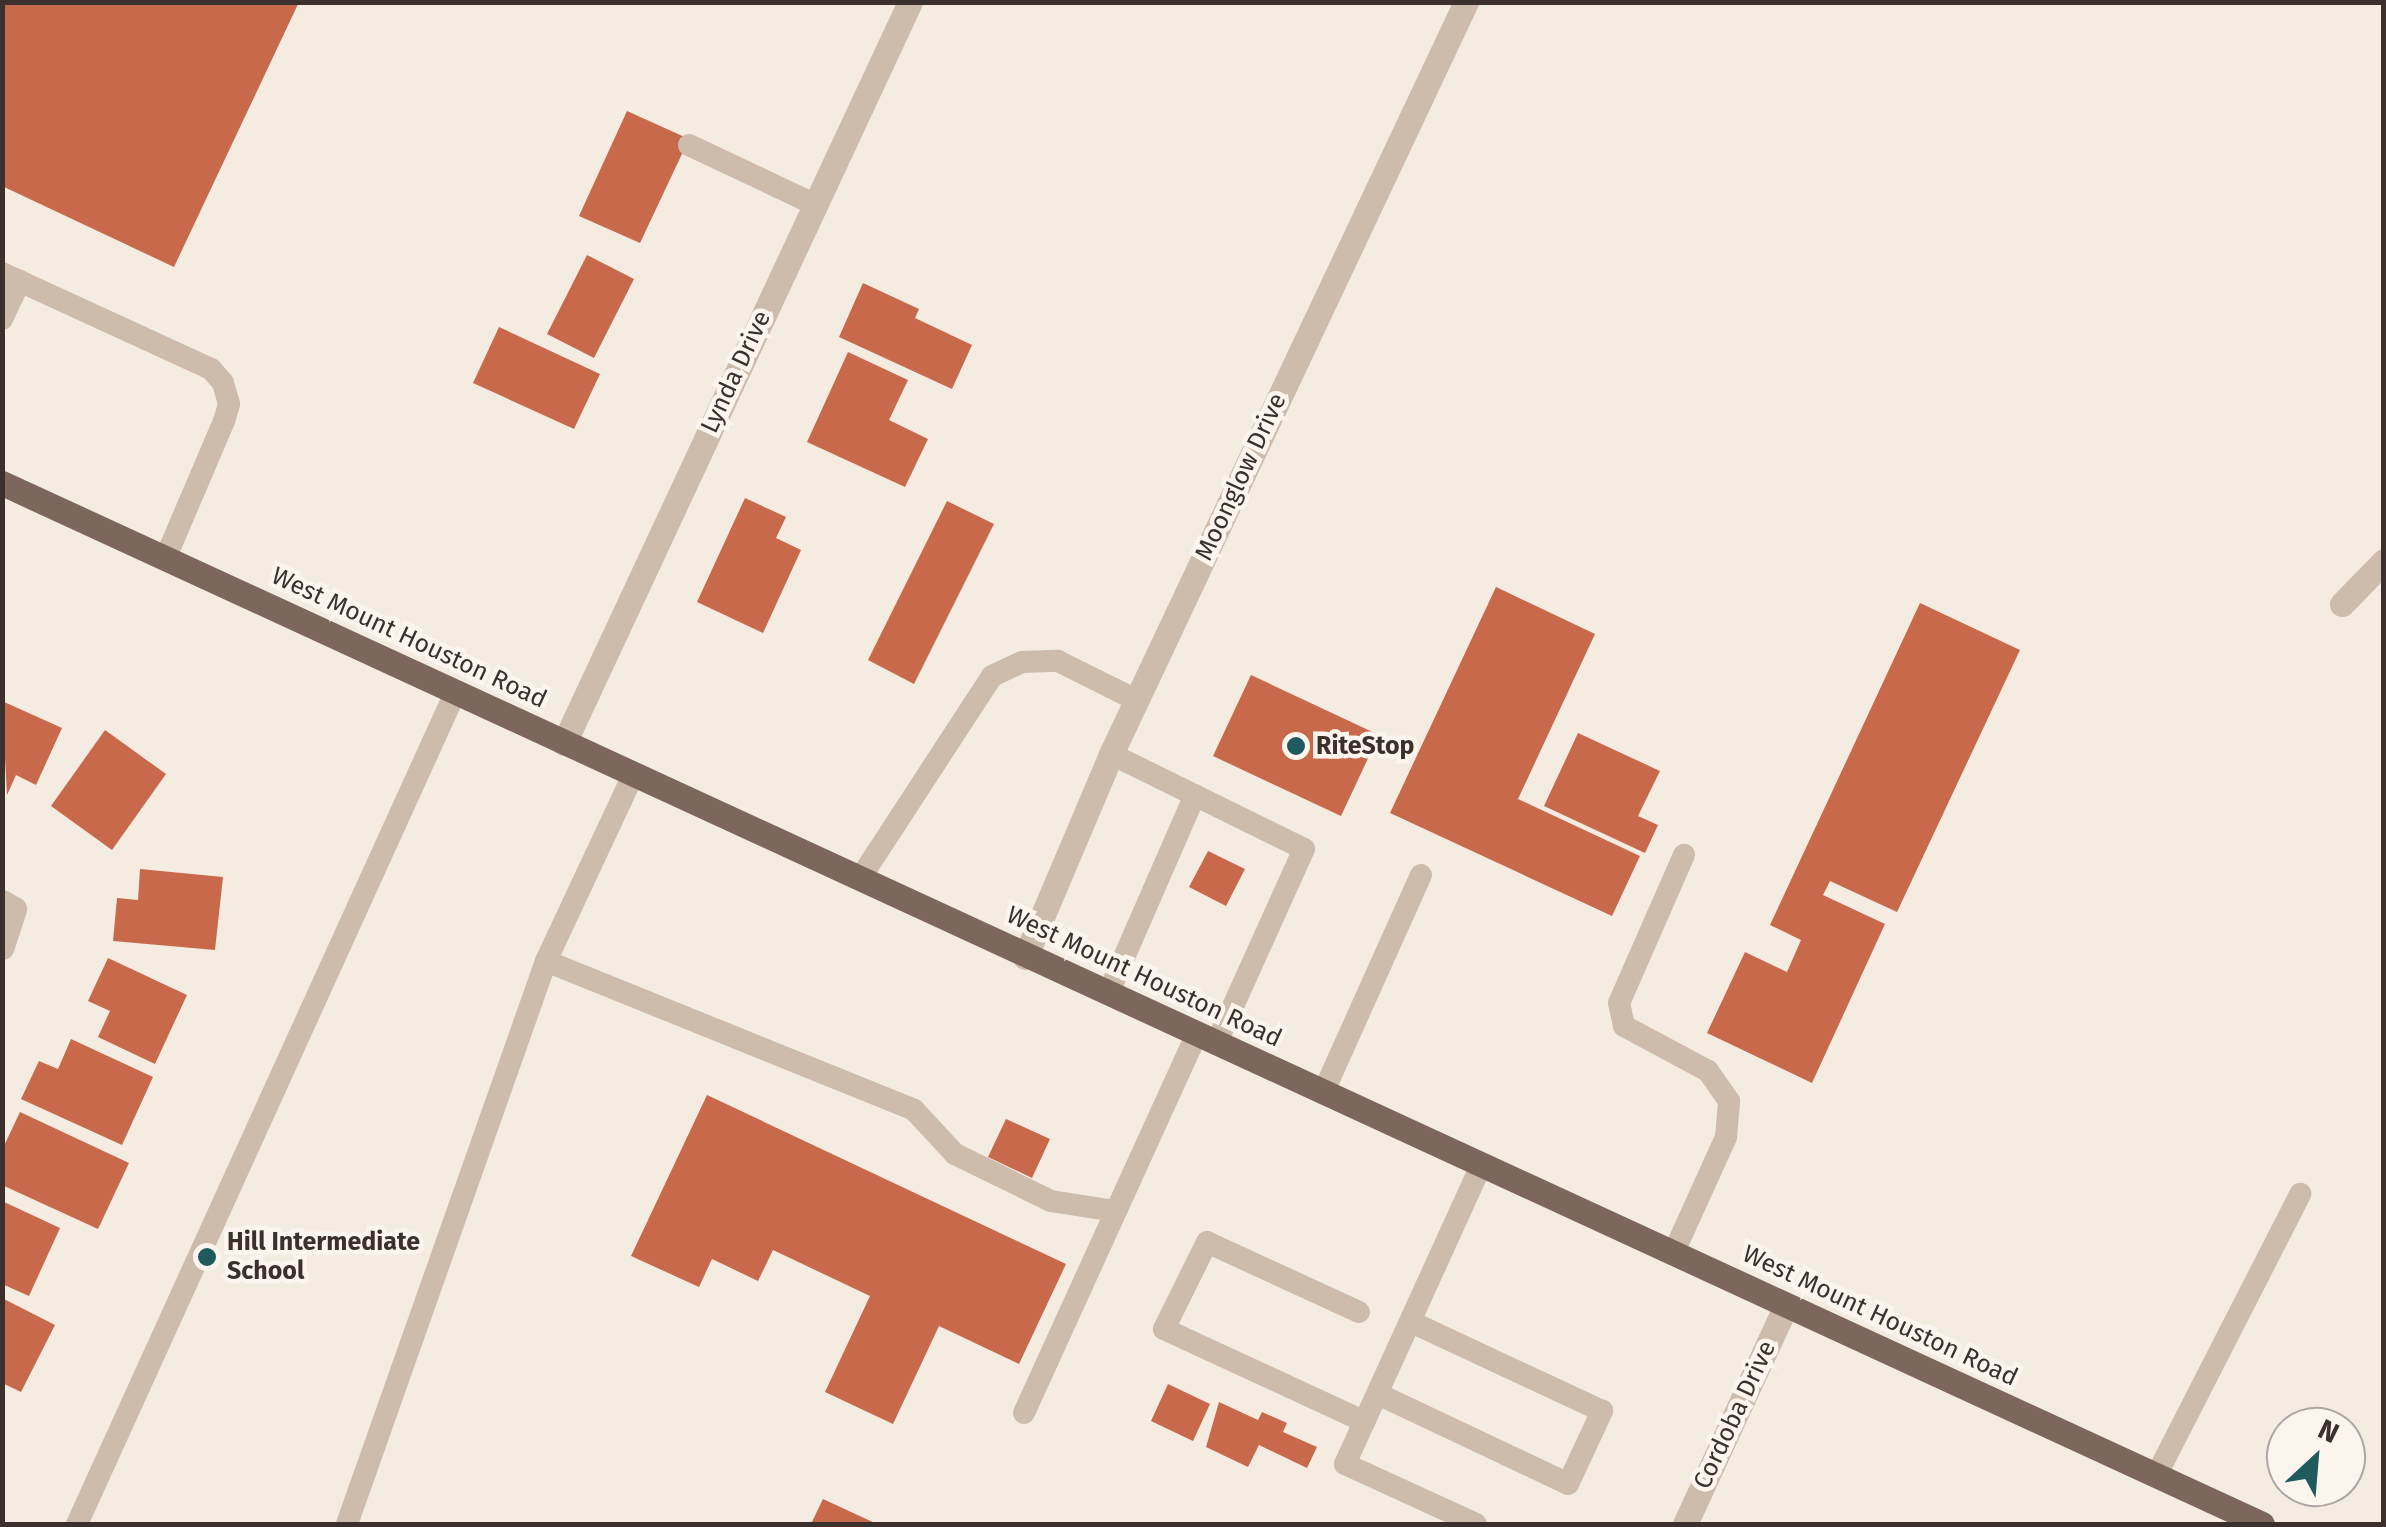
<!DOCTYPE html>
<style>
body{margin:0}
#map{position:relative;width:2386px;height:1527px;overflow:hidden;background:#f4ebe1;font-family:"Fira Sans",sans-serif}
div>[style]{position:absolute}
.building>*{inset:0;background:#c8694b}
.lane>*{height:22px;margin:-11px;padding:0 11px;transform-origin:11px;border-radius:11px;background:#cdbbac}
.street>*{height:25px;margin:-12.5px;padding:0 12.5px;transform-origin:12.5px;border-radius:12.5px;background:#cdbbac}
.primary>*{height:25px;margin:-12.5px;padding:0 12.5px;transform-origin:12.5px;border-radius:12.5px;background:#7d675c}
.dots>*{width:28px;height:28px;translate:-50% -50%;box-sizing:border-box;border:5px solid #fbf5ee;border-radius:50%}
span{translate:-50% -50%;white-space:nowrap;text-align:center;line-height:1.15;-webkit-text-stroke:9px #fbf5ee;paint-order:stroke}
.street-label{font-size:25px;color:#3b302b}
.poi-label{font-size:25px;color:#3b302b;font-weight:700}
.left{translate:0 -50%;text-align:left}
.frame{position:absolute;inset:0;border:5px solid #3b302b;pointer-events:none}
.north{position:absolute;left:2266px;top:1407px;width:100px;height:100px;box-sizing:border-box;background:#fbf5ee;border:2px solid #aea6a0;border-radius:50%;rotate:26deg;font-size:28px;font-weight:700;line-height:40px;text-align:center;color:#3b302b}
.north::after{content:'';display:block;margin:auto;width:35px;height:45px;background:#1f5a5e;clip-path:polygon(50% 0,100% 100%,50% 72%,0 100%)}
</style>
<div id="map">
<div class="building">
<div style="clip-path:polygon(2px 2px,299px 2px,174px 267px,2px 186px)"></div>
<div style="clip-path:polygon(627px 111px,689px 139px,640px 243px,579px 216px)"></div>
<div style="clip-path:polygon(587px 255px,634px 279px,594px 358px,547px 334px)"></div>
<div style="clip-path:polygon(863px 283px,919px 309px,915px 318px,972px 345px,952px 389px,839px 337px)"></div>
<div style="clip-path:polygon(499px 327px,600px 374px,574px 429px,473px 383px)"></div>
<div style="clip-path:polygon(848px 352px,908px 380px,889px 420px,928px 439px,905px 487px,807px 442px)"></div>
<div style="clip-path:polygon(745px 498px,786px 517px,776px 538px,801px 550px,763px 633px,697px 602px)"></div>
<div style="clip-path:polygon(947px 501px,994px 524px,914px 684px,868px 660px)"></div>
<div style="clip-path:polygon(1496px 587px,1595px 634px,1518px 799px,1640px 856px,1612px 916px,1390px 813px)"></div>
<div style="clip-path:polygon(1920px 603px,2020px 650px,1897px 912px,1830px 881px,1823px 895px,1885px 924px,1812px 1083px,1707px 1033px,1745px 952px,1787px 972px,1801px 940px,1770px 925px)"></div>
<div style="clip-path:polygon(1251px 675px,1379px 735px,1341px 816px,1213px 756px)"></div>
<div style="clip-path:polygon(2px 701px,62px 728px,36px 785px,16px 775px,7px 795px)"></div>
<div style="clip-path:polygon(105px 730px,166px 774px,112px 850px,51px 806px)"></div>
<div style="clip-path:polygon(1578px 733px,1660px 771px,1638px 816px,1658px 825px,1645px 853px,1544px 806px)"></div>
<div style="clip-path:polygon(1208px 851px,1245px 869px,1226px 906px,1189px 887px)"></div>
<div style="clip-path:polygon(140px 869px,223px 877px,215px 950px,113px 941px,117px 898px,138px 900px)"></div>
<div style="clip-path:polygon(108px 958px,187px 995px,155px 1064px,98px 1037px,110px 1011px,88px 1001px)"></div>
<div style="clip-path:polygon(71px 1039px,153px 1077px,122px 1145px,21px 1099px,39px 1061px,58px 1069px)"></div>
<div style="clip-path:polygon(707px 1095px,1066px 1264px,1019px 1364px,939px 1326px,893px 1424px,825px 1392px,870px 1296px,773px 1250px,758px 1281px,712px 1259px,699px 1287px,631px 1256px)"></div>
<div style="clip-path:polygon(20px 1112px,129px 1163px,98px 1229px,2px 1185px,2px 1150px)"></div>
<div style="clip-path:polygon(1006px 1119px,1050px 1139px,1032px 1178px,988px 1157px)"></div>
<div style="clip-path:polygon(2px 1201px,60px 1228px,29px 1296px,2px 1284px)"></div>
<div style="clip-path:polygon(2px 1298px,55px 1325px,21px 1392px,2px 1383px)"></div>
<div style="clip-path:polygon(1168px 1384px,1210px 1404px,1193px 1441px,1151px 1421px)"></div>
<div style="clip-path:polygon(1219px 1402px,1258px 1420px,1262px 1412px,1287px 1423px,1283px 1432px,1317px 1447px,1307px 1468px,1259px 1445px,1248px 1467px,1206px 1447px)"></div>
<div style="clip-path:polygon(823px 1499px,877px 1524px,811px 1524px)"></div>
</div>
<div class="lane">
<div style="left:689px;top:145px;width:138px;rotate:25.3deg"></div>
<div style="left:2px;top:273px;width:230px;rotate:24.7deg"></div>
<div style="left:211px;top:369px;width:18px;rotate:49deg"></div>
<div style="left:223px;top:383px;width:22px;rotate:74deg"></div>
<div style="left:229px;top:404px;width:18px;rotate:106deg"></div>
<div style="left:224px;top:421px;width:150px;rotate:113.1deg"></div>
<div style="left:2px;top:319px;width:42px;rotate:-64.7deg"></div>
<div style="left:1111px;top:754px;width:215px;rotate:26.2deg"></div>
<div style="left:1304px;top:849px;width:214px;rotate:114.3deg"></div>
<div style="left:861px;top:877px;width:240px;rotate:-56.9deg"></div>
<div style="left:992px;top:676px;width:33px;rotate:-25deg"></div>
<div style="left:1022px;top:662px;width:36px;rotate:-2deg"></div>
<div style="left:1058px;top:661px;width:87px;rotate:26.6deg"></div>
<div style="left:546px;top:961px;width:205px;rotate:-64.9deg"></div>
<div style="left:1108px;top:994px;width:217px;rotate:-66.4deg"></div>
<div style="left:1323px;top:1093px;width:239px;rotate:-65.8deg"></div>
<div style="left:1673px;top:1254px;width:128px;rotate:-65.6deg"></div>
<div style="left:1726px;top:1137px;width:36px;rotate:-85deg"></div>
<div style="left:1729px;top:1101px;width:37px;rotate:-125deg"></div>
<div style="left:1708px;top:1071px;width:95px;rotate:-151.8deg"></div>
<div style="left:1624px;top:1026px;width:24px;rotate:-102deg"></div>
<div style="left:1619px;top:1003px;width:162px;rotate:-66.3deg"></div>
<div style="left:1359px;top:1312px;width:167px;rotate:-155.3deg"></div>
<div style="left:1207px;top:1242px;width:97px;rotate:116.3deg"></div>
<div style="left:1164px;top:1329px;width:221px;rotate:24.8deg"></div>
<div style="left:1378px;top:1394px;width:210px;rotate:25.3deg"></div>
<div style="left:1568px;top:1484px;width:81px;rotate:-65deg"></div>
<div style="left:1602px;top:1411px;width:211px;rotate:-155deg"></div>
<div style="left:1024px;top:1413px;width:414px;rotate:-65.5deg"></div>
<div style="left:2156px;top:1476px;width:317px;rotate:-62.9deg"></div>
<div style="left:77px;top:1524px;width:913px;rotate:-65.54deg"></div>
<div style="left:347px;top:1524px;width:597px;rotate:-70.53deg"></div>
<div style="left:546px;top:961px;width:397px;rotate:22deg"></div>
<div style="left:914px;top:1110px;width:60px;rotate:47deg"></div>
<div style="left:955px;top:1154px;width:107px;rotate:26.1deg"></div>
<div style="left:1051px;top:1201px;width:65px;rotate:8.9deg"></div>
<div style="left:1476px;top:1524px;width:144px;rotate:-155.4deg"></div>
<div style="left:1345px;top:1464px;width:328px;rotate:-65.5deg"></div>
</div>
<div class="street">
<div style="left:2342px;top:604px;width:60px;rotate:-45.7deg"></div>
<div style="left:564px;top:743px;width:818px;rotate:-64.97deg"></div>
<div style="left:2px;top:902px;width:14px;rotate:30deg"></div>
<div style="left:14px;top:909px;width:40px;rotate:108deg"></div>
<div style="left:1025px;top:957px;width:220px;rotate:-67deg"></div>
<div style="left:1111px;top:754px;width:832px;rotate:-64.73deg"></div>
<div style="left:1685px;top:1524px;width:241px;rotate:-65.2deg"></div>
</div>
<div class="primary">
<div style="left:2px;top:483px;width:2488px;rotate:24.73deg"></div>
</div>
<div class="dots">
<div style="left:1296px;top:746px;background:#1f5a5e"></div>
<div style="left:207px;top:1257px;background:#1f5a5e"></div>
</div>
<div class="street-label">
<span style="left:736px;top:372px;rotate:-65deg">Lynda Drive</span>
<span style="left:1241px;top:477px;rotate:-65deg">Moonglow Drive</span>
<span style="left:409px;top:638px;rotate:25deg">West Mount Houston Road</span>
<span style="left:1144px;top:977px;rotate:25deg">West Mount Houston Road</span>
<span style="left:1880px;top:1316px;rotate:25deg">West Mount Houston Road</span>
<span style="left:1735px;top:1415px;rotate:-65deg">Cordoba Drive</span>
</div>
<div class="poi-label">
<span class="left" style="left:1316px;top:746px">RiteStop</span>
<span class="left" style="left:227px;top:1257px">Hill Intermediate<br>School</span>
</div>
<div class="frame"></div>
<div class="north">N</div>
</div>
